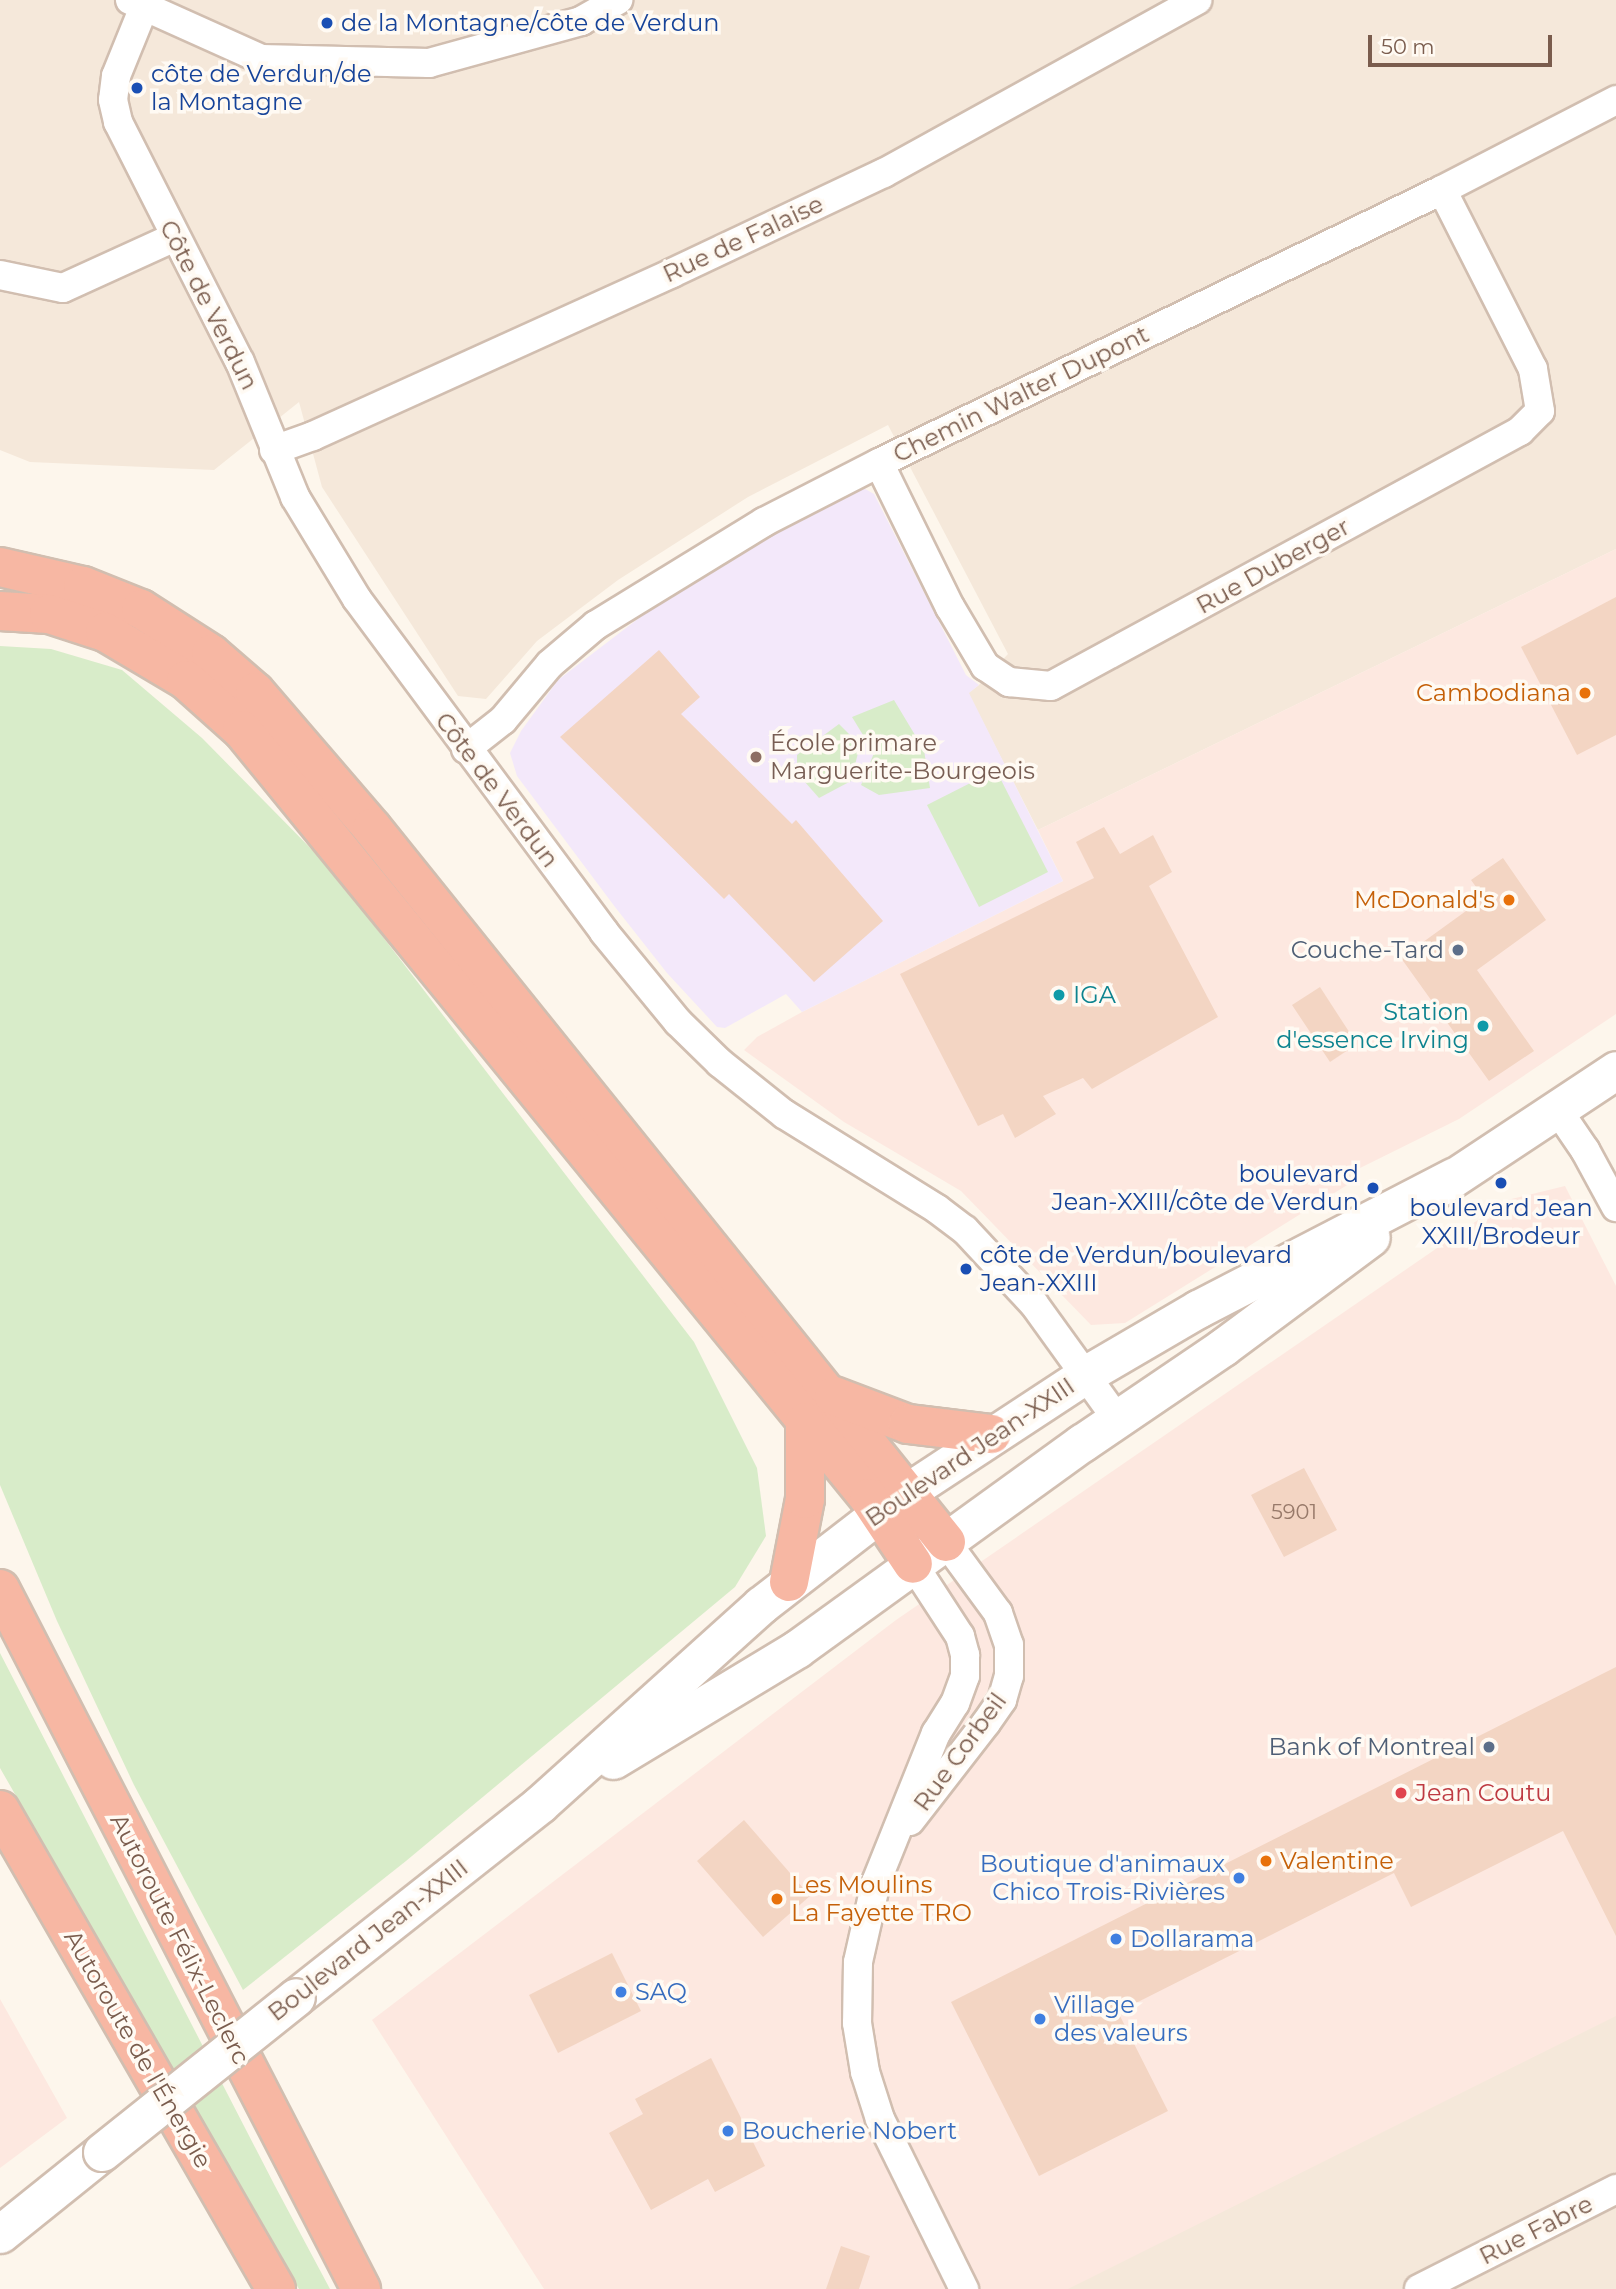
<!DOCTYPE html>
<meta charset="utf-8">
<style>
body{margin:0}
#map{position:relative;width:1616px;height:2289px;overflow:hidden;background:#fdf6ec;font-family:Montserrat,sans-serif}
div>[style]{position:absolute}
.residential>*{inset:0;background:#f5e8da}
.commercial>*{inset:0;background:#fde8e0}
.education>*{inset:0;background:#f3e8fa}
.green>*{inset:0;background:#d8ecc9}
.building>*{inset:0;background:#f3d5c3}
.roads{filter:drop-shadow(2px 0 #d1beb0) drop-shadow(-2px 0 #d1beb0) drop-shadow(0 2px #d1beb0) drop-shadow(0 -2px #d1beb0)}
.minor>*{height:28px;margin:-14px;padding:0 14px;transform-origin:14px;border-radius:14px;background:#fff}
.tertiary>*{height:37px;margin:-18.5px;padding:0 18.5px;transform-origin:18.5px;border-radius:18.5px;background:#fff}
.motorway>*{height:38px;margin:-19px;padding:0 19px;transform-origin:19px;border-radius:19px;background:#f7b7a3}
.bridges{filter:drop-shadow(2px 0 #d1beb0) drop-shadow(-2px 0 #d1beb0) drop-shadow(0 2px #d1beb0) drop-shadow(0 -2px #d1beb0)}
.tertiary-bridge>*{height:37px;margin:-18.5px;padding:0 18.5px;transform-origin:18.5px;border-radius:18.5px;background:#fff}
.dots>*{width:19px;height:19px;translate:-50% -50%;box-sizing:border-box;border:4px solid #fffaf3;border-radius:50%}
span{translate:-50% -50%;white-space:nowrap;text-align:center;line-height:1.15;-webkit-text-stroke:7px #fffaf3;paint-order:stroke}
.number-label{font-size:21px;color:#987a6a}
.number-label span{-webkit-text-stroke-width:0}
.transit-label{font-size:24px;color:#164399}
.left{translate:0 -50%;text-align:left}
.right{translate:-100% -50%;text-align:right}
.street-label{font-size:24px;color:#7a5c4d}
.food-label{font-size:24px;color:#c56008}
.education-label{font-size:24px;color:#785e54}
.service-label{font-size:24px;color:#4e5e75}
.culture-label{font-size:24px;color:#0d838f}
.health-label{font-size:24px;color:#be3a42}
.shop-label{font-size:24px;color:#366cbe}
.scale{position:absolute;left:1368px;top:35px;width:184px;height:32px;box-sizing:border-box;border:4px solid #7a5c4d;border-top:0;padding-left:9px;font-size:21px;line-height:24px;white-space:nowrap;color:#7a5c4d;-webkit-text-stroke:5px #fffaf3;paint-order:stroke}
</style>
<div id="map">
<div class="residential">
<div style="clip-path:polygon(0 0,1616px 0,1616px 549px,1038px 830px,968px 693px,979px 685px,1008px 654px,888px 425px,748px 497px,618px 580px,537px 641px,486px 699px,458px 696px,322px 487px,299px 402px,214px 470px,30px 462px,0 450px)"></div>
<div style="clip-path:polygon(1616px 2014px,1616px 2289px,1061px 2289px)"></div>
</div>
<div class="commercial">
<div style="clip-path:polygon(1616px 549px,1616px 1014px,1459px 1119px,1350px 1173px,1352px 1182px,1125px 1323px,1091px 1325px,961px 1191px,844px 1122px,744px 1050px,757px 1037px,802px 1012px,1063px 881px,1038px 830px)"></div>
<div style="clip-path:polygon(1565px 1186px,1616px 1286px,1616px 2016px,1068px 2289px,544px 2289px,372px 2020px,896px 1620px,1507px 1200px)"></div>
<div style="clip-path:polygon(0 1999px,67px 2118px,0 2168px)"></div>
</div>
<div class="education">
<div style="clip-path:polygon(860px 486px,874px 494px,966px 675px,979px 685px,969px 693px,1063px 881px,802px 1012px,786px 994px,725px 1028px,717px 1027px,667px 973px,615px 907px,517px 776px,510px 753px,521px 731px,558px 680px,643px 615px,641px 610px,728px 556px)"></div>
</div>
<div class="green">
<div style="clip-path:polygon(0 646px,51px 649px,122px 670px,202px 738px,330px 868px,694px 1342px,757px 1468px,766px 1536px,735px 1587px,406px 1861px,243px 1990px,134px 1785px,57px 1621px,0 1485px)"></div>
<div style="clip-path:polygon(894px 700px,924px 750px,930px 788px,879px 795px,861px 785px,874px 753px,852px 717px)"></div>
<div style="clip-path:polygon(839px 724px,860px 745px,851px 781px,819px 798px,797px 773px,797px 755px)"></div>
<div style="clip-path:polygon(996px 770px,1048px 872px,979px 907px,927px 805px)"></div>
<div style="clip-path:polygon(0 1653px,275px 2186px,330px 2289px,299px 2289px,0 1768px)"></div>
</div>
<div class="building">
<div style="clip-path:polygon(1616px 597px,1616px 735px,1577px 755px,1521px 647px)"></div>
<div style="clip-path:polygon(659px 650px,700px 697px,681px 714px,792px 824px,796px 820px,883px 921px,814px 982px,729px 894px,724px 899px,560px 737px)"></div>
<div style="clip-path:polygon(1104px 827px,1120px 854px,1153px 835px,1172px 872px,1149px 886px,1218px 1017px,1092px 1089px,1083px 1078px,1043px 1096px,1056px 1114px,1015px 1138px,1003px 1114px,978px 1126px,900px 974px,1094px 878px,1076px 842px)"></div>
<div style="clip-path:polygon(1503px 858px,1546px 920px,1477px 970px,1534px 1051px,1489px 1081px,1401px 958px,1484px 898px,1471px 880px)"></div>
<div style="clip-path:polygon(1320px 987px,1357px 1044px,1330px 1062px,1292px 1005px)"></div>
<div style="clip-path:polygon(1304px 1468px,1337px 1530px,1284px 1557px,1251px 1495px)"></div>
<div style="clip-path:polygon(1616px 1667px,1616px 1936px,1563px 1831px,1411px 1907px,1394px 1873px,1118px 2012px,1168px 2111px,1039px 2176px,951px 2002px)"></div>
<div style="clip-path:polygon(744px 1820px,810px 1896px,763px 1937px,697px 1861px)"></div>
<div style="clip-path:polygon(612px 1953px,641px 2011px,558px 2053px,529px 1995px)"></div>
<div style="clip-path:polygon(711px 2058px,765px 2166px,715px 2192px,708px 2179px,651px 2210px,609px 2133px,643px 2114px,635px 2099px)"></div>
<div style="clip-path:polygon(841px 2246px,870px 2256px,859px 2289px,826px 2289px)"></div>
</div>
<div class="roads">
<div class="minor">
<div style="left:130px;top:0;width:144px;rotate:24.2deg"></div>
<div style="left:261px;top:59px;width:168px;rotate:1.4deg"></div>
<div style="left:429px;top:63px;width:158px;rotate:-15.4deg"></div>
<div style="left:581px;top:21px;width:43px;rotate:-29.6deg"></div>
<div style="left:144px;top:7px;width:74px;rotate:112.1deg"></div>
<div style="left:116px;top:76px;width:24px;rotate:97deg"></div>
<div style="left:113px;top:100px;width:23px;rotate:77deg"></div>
<div style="left:118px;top:122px;width:269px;rotate:63.1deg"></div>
<div style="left:240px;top:362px;width:146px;rotate:67.8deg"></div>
<div style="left:295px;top:497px;width:119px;rotate:58.7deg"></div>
<div style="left:357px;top:599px;width:415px;rotate:53.4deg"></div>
<div style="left:604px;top:932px;width:117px;rotate:50.6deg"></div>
<div style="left:678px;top:1022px;width:59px;rotate:44.3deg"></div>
<div style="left:720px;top:1063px;width:82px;rotate:38.6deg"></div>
<div style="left:784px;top:1114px;width:180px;rotate:31.8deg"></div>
<div style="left:937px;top:1209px;width:35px;rotate:37deg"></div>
<div style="left:965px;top:1230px;width:101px;rotate:47deg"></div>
<div style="left:1034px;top:1304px;width:142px;rotate:54.2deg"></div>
<div style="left:0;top:275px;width:64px;rotate:11.7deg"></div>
<div style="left:63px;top:288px;width:123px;rotate:-24.5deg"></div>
<div style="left:274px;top:450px;width:41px;rotate:-19.7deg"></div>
<div style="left:313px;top:436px;width:394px;rotate:-24.4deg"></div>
<div style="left:672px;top:273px;width:234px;rotate:-25.3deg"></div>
<div style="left:884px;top:173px;width:358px;rotate:-28.9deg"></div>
<div style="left:879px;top:463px;width:161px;rotate:63.8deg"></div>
<div style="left:950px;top:607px;width:69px;rotate:59.3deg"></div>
<div style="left:985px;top:666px;width:29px;rotate:34deg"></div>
<div style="left:1009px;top:682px;width:42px;rotate:5.4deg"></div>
<div style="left:1051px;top:686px;width:534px;rotate:-28.53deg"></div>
<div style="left:1520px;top:431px;width:28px;rotate:-45deg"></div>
<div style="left:1540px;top:411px;width:43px;rotate:-99.5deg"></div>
<div style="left:1533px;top:369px;width:201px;rotate:-116.9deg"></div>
<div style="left:466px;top:749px;width:47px;rotate:-38.1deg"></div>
<div style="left:503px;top:720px;width:73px;rotate:-50deg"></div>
<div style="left:550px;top:664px;width:60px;rotate:-40.3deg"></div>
<div style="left:596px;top:625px;width:197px;rotate:-31.5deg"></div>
<div style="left:764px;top:522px;width:129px;rotate:-27.2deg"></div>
<div style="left:879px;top:463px;width:626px;rotate:-25.87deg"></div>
<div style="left:1442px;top:190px;width:196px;rotate:-27.3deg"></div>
<div style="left:1557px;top:1109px;width:50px;rotate:55.7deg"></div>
<div style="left:1585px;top:1150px;width:65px;rotate:61.5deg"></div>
<div style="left:913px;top:1564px;width:86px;rotate:56.9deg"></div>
<div style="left:960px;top:1636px;width:20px;rotate:75deg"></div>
<div style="left:965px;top:1655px;width:21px;rotate:90deg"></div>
<div style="left:965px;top:1676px;width:29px;rotate:110deg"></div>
<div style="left:955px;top:1703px;width:36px;rotate:122deg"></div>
<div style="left:936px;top:1733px;width:161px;rotate:111.9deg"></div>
<div style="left:876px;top:1882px;width:82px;rotate:102.7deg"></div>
<div style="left:858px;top:1962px;width:61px;rotate:90.9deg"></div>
<div style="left:857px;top:2023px;width:50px;rotate:80.7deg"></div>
<div style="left:865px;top:2072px;width:49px;rotate:72.3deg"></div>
<div style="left:880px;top:2119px;width:190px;rotate:63.7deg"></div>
<div style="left:910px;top:1821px;width:124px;rotate:-52.2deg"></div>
<div style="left:986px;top:1723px;width:28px;rotate:-55deg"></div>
<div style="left:1002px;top:1700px;width:25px;rotate:-74deg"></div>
<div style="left:1009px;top:1676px;width:31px;rotate:-90deg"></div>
<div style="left:1009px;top:1645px;width:34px;rotate:-109deg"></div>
<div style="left:998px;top:1613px;width:88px;rotate:-126.2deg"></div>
<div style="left:1419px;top:2289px;width:221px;rotate:-26.9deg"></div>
</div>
<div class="tertiary">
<div style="left:1435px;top:1190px;width:217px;rotate:-33.5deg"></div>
<div style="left:613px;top:1760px;width:215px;rotate:-31.1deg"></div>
<div style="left:797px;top:1649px;width:352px;rotate:-35.9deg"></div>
<div style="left:1082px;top:1443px;width:171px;rotate:-34.2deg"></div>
<div style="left:1223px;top:1347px;width:184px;rotate:-36.6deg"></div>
<div style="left:296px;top:1997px;width:311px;rotate:-38.3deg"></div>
<div style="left:540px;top:1804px;width:297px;rotate:-42deg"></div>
<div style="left:761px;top:1605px;width:185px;rotate:-37.7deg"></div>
<div style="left:907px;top:1492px;width:213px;rotate:-33.3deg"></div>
<div style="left:1085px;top:1375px;width:131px;rotate:-30.3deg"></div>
<div style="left:1198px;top:1309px;width:287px;rotate:-27.4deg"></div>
<div style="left:0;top:2234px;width:131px;rotate:-38.8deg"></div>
</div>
<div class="motorway">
<div style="left:0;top:567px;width:85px;rotate:12.9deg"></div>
<div style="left:83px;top:586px;width:62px;rotate:21.6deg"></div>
<div style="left:141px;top:609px;width:83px;rotate:32.7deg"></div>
<div style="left:211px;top:654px;width:58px;rotate:40.8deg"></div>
<div style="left:255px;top:692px;width:179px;rotate:49.3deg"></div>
<div style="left:372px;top:828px;width:916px;rotate:51.2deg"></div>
<div style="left:0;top:611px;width:49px;rotate:3.5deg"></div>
<div style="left:49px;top:614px;width:59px;rotate:17.8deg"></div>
<div style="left:105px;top:632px;width:94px;rotate:30.7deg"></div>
<div style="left:186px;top:680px;width:75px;rotate:41.8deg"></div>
<div style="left:242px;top:730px;width:991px;rotate:50.77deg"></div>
<div style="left:869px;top:1498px;width:79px;rotate:56.3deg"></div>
<div style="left:834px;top:1396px;width:79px;rotate:20.7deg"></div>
<div style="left:908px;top:1424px;width:84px;rotate:6.9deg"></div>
<div style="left:789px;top:1582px;width:85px;rotate:-79.1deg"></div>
<div style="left:805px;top:1499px;width:77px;rotate:-90deg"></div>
<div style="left:0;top:1589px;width:788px;rotate:62.72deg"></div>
<div style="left:0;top:1810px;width:553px;rotate:60.05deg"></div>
</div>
</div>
<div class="bridges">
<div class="tertiary-bridge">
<div style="left:102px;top:2152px;width:248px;rotate:-38.6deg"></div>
</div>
</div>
<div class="dots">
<div style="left:327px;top:23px;background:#1a4fb4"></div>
<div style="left:137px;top:88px;background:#1a4fb4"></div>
<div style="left:1585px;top:693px;background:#e8710a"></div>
<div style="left:756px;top:757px;background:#8d6e63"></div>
<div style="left:1509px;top:900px;background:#e8710a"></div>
<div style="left:1458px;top:950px;background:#5c6f8a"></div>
<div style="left:1059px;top:995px;background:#0f9aa8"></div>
<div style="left:1483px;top:1026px;background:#0f9aa8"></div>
<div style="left:1501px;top:1183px;background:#1a4fb4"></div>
<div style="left:1373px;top:1188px;background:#1a4fb4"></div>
<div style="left:966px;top:1269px;background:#1a4fb4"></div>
<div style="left:1489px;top:1747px;background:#5c6f8a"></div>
<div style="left:1401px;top:1793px;background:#e0444e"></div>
<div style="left:1266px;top:1861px;background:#e8710a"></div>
<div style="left:1239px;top:1878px;background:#3f7fe0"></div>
<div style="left:777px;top:1899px;background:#e8710a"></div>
<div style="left:1116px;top:1939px;background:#3f7fe0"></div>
<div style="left:621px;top:1992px;background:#3f7fe0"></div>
<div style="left:1040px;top:2019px;background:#3f7fe0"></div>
<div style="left:728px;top:2131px;background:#3f7fe0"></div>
</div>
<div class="number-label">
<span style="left:1294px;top:1512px">5901</span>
</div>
<div class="transit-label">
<span class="left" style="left:341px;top:23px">de la Montagne/côte de Verdun</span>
<span class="left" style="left:151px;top:88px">côte de Verdun/de<br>la Montagne</span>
<span class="right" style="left:1359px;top:1188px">boulevard<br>Jean-XXIII/côte de Verdun</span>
<span style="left:1501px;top:1222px">boulevard Jean<br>XXIII/Brodeur</span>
<span class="left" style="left:980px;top:1269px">côte de Verdun/boulevard<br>Jean-XXIII</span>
</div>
<div class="street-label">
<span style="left:743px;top:239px;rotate:-25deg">Rue de Falaise</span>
<span style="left:209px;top:305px;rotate:63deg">Côte de Verdun</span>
<span style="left:1021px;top:394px;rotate:-26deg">Chemin Walter Dupont</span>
<span style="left:1273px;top:566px;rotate:-29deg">Rue Duberger</span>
<span style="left:497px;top:790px;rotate:53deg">Côte de Verdun</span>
<span style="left:970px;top:1452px;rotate:-34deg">Boulevard Jean-XXIII</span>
<span style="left:960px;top:1752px;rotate:-54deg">Rue Corbeil</span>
<span style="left:180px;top:1939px;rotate:63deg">Autoroute Félix-Leclerc</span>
<span style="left:368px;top:1940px;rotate:-38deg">Boulevard Jean-XXIII</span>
<span style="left:138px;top:2049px;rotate:60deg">Autoroute de l'Énergie</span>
<span style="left:1536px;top:2230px;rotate:-27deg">Rue Fabre</span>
</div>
<div class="food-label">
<span class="right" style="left:1571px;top:693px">Cambodiana</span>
<span class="right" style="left:1495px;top:900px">McDonald's</span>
<span class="left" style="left:1280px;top:1861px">Valentine</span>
<span class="left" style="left:791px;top:1899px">Les Moulins<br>La Fayette TRO</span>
</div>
<div class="education-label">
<span class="left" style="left:770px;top:757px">École primare<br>Marguerite-Bourgeois</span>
</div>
<div class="service-label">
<span class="right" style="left:1444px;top:950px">Couche-Tard</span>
<span class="right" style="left:1475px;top:1747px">Bank of Montreal</span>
</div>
<div class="culture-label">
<span class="left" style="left:1073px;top:995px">IGA</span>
<span class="right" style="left:1469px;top:1026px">Station<br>d'essence Irving</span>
</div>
<div class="health-label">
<span class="left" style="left:1415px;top:1793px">Jean Coutu</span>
</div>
<div class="shop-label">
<span class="right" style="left:1225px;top:1878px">Boutique d'animaux<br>Chico Trois-Rivières</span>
<span class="left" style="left:1130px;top:1939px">Dollarama</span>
<span class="left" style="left:635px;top:1992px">SAQ</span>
<span class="left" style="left:1054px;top:2019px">Village<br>des valeurs</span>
<span class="left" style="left:742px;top:2131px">Boucherie Nobert</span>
</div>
<div class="scale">50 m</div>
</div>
